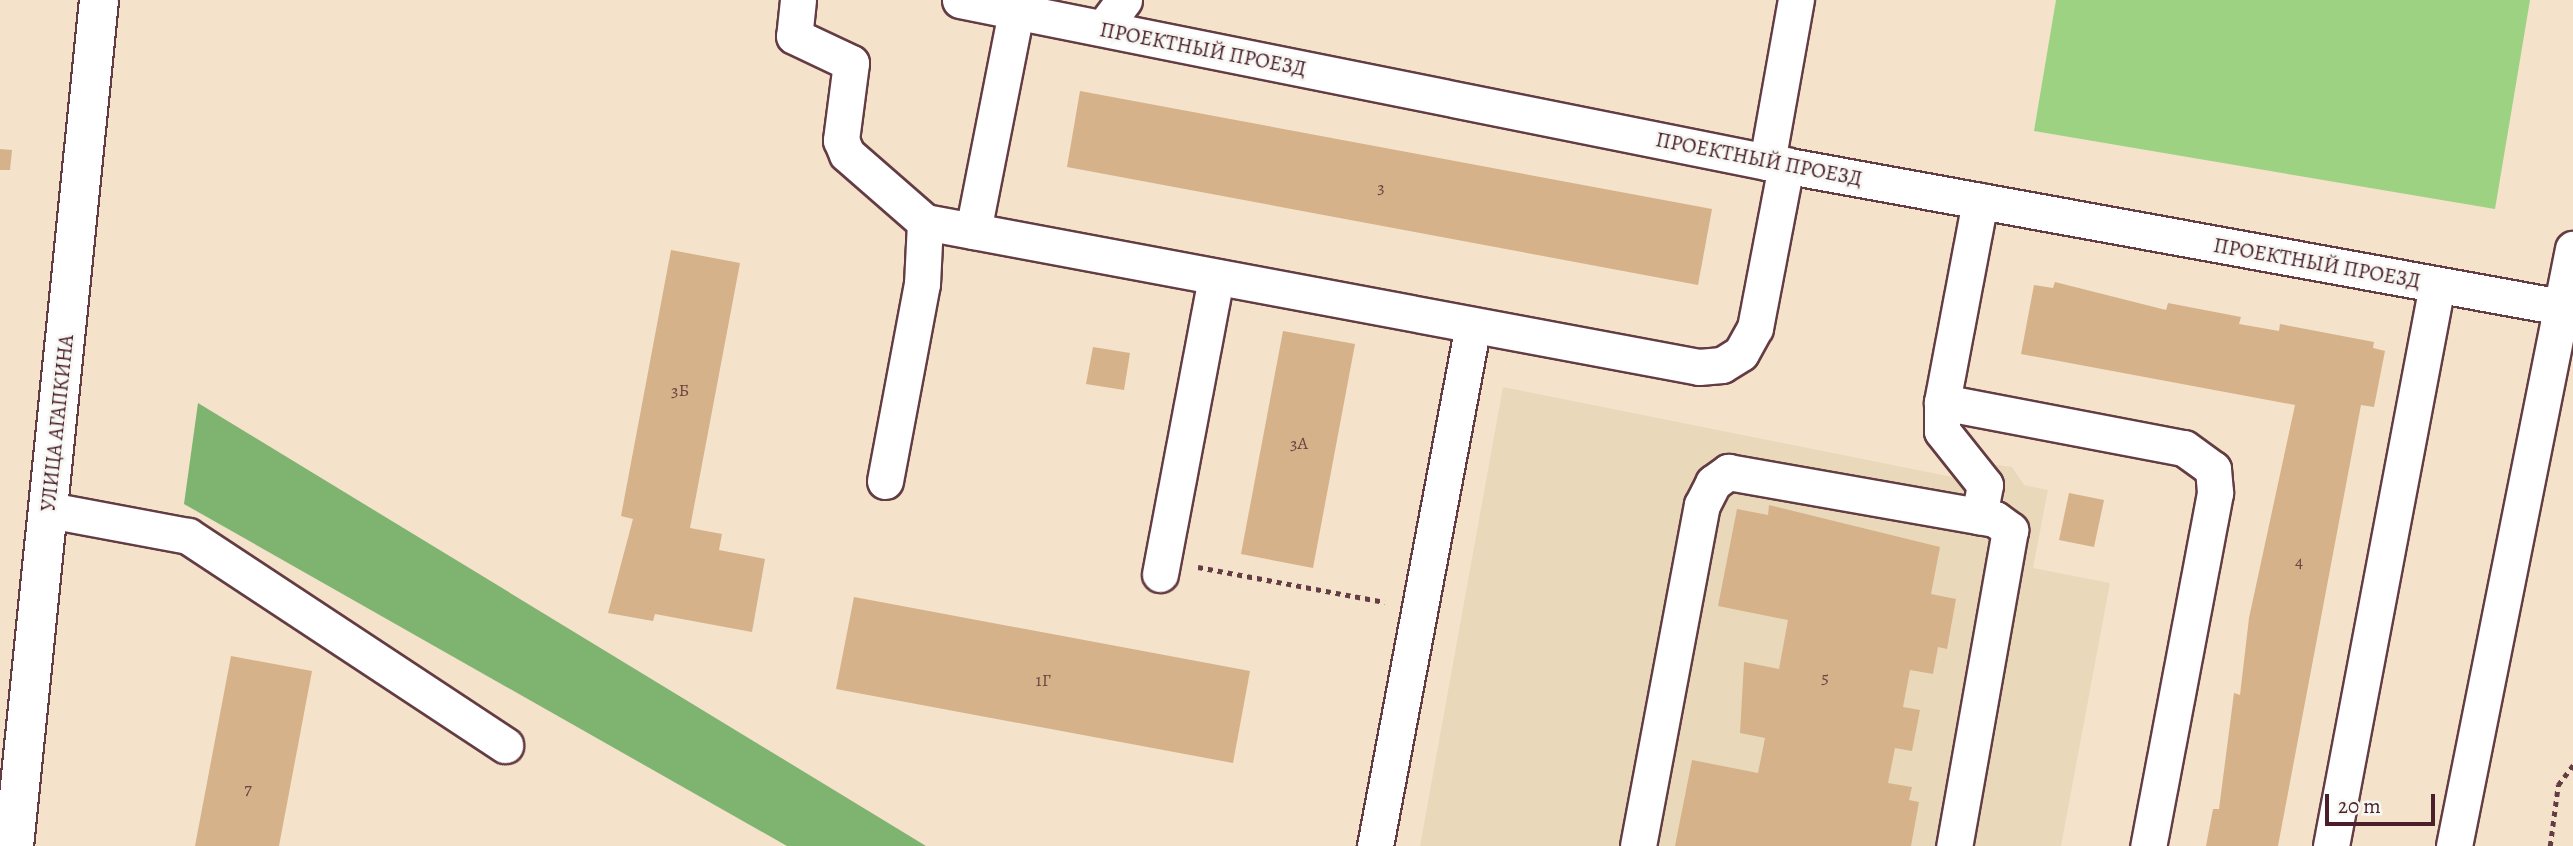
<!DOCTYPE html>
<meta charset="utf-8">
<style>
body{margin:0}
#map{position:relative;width:2573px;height:846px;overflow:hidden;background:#f4e2cb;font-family:Alegreya,serif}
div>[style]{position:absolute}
.built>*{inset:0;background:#e9d9ba}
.green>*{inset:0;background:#9dd282}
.forest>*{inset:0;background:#7eb470}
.building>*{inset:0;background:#d6b28a}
.path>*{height:4.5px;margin-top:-2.25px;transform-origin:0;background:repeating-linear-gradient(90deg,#643c43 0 5px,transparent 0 10px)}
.roads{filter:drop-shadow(2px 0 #643c43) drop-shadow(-2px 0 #643c43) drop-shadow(0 2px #643c43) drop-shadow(0 -2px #643c43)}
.minor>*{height:35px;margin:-17.5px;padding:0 17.5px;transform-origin:17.5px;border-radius:17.5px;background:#fff}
.major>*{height:38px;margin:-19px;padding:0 19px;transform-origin:19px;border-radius:19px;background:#fff}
span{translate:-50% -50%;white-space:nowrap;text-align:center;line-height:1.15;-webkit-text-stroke:5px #f6f6f2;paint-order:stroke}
.number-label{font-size:18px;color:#6d4443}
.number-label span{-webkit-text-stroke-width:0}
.street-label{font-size:21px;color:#4a1f2b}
.scale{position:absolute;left:2325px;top:794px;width:110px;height:32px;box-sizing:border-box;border:4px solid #4a1f2b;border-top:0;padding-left:9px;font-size:21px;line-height:24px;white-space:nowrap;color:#4a1f2b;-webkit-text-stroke:5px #f6f6f2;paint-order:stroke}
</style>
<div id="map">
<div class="built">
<div style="clip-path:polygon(1503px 387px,1977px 482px,1997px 465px,2012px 467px,2024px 485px,2048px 490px,2033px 568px,2110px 583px,2061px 846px,1420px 846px)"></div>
</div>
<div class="green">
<div style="clip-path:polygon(2056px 0,2530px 0,2495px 209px,2034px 131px)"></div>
</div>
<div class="forest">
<div style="clip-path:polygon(198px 403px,926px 846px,787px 846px,184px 504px)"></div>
</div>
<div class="building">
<div style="clip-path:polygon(1080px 91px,1712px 209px,1698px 285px,1067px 167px)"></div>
<div style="clip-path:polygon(0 149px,12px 150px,10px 170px,0 170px)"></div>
<div style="clip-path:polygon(671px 250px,740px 263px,690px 528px,722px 534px,719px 550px,765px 559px,752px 632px,655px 614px,653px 621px,608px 613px,633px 519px,621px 516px)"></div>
<div style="clip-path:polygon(2055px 282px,2166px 310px,2168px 303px,2241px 317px,2239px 324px,2279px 331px,2280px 324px,2374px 342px,2373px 348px,2385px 351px,2374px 407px,2361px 405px,2278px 846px,2206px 846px,2213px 809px,2219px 809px,2234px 693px,2240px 695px,2249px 618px,2295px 405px,2021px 354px,2034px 285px,2053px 288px)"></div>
<div style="clip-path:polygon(1283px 331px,1355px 344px,1313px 568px,1241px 554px)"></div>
<div style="clip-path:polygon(1093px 347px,1130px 353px,1124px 390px,1086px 384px)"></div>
<div style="clip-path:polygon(2069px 493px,2104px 500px,2094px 547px,2059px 540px)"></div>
<div style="clip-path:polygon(1769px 505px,1940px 547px,1931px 594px,1956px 599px,1947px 649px,1938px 647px,1933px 674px,1910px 670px,1903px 707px,1920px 710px,1912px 751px,1895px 748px,1888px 783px,1912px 787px,1909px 800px,1919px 802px,1911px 846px,1675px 846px,1692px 760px,1758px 773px,1765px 738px,1740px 733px,1744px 662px,1779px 669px,1788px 620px,1718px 606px,1737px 509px,1768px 515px)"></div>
<div style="clip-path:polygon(854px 597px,1250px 671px,1233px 763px,836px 689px)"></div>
<div style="clip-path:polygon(231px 656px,312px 671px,279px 846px,195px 846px)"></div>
</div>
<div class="path">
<div style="left:1198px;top:567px;width:190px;rotate:10.6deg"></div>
<div style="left:2550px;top:846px;width:62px;rotate:-82.5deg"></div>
<div style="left:2558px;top:785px;width:25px;rotate:-53deg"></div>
</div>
<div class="roads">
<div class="minor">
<div style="left:798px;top:0;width:36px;rotate:96deg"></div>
<div style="left:794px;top:36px;width:63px;rotate:25.3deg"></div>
<div style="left:851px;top:63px;width:78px;rotate:97.4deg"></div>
<div style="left:841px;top:140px;width:15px;rotate:67deg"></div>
<div style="left:847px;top:154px;width:103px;rotate:41.1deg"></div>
<div style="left:925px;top:222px;width:787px;rotate:10.61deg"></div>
<div style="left:1699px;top:367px;width:23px;rotate:-5deg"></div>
<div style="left:1722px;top:365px;width:22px;rotate:-32deg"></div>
<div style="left:1741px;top:353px;width:29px;rotate:-61deg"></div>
<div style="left:1755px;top:328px;width:166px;rotate:-79.2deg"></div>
<div style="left:960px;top:0;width:823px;rotate:11.35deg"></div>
<div style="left:1767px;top:162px;width:807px;rotate:10.35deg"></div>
<div style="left:1103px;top:28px;width:35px;rotate:-53deg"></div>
<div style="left:1767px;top:162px;width:165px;rotate:-79.9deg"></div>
<div style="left:1980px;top:201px;width:205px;rotate:100.7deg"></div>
<div style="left:1942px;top:402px;width:246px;rotate:10.8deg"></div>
<div style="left:2184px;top:448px;width:36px;rotate:36deg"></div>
<div style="left:2213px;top:469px;width:24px;rotate:85deg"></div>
<div style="left:2215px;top:493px;width:359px;rotate:100.7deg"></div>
<div style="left:973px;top:231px;width:224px;rotate:-78.9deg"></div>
<div style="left:1942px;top:402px;width:29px;rotate:90deg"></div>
<div style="left:1942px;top:431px;width:69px;rotate:51.5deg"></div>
<div style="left:1985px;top:485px;width:32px;rotate:101deg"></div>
<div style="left:885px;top:481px;width:200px;rotate:-79.4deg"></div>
<div style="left:922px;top:284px;width:62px;rotate:-87.2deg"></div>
<div style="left:49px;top:510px;width:141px;rotate:10.6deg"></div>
<div style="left:188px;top:536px;width:380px;rotate:33.4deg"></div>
<div style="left:1160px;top:574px;width:302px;rotate:-79.3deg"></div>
<div style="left:1375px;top:846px;width:530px;rotate:-79.35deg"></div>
<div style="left:1638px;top:846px;width:347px;rotate:-79.4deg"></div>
<div style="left:1702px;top:505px;width:25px;rotate:-63deg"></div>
<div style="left:1713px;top:483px;width:19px;rotate:-36deg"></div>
<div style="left:1728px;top:472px;width:271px;rotate:10deg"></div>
<div style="left:1995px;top:519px;width:19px;rotate:36deg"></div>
<div style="left:2010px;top:530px;width:321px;rotate:100deg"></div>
<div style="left:2331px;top:846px;width:571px;rotate:-79.3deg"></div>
<div style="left:2454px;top:846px;width:609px;rotate:-78.73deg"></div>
</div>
<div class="major">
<div style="left:14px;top:846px;width:850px;rotate:-84.26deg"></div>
</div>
</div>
<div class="number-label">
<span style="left:1381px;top:187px">3</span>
<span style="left:680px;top:390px">3Б</span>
<span style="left:1299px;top:443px">3А</span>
<span style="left:2299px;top:561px">4</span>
<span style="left:1825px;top:677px">5</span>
<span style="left:1043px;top:680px">1Г</span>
<span style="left:248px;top:788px">7</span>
</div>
<div class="street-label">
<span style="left:1203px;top:49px;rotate:11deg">ПРОЕКТНЫЙ ПРОЕЗД</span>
<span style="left:1759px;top:159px;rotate:11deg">ПРОЕКТНЫЙ ПРОЕЗД</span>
<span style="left:2317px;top:263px;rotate:10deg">ПРОЕКТНЫЙ ПРОЕЗД</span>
<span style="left:57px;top:423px;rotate:-84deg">УЛИЦА АГАПКИНА</span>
</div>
<div class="scale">20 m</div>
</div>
